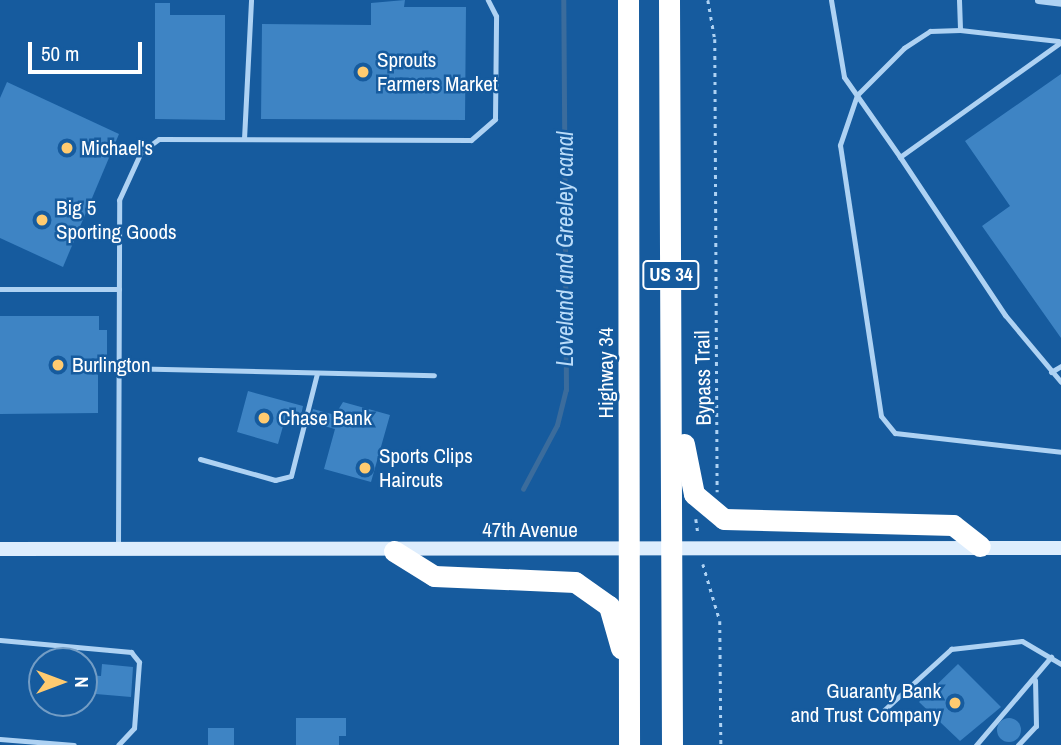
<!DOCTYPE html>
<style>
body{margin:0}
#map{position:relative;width:1061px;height:745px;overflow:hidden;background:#165b9e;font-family:"Archivo Narrow",sans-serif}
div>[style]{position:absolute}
.stream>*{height:4.5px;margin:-2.25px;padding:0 2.25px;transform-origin:2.25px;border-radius:2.25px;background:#3b6c9c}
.building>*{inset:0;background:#3e84c4}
.round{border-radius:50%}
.path>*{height:2.5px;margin-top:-1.25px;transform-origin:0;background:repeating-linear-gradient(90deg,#aed2f3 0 3.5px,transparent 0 8.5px)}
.lane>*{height:5px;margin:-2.5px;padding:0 2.5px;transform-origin:2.5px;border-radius:2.5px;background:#aed2f3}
.street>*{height:7px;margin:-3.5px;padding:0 3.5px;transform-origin:3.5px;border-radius:3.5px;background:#aed2f3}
.secondary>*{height:14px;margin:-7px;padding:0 7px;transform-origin:7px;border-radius:7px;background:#ddedfd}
.highway>*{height:21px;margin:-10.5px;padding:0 10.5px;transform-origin:10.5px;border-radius:10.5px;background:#fff}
.dots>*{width:19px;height:19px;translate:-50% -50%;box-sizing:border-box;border:4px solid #165b9e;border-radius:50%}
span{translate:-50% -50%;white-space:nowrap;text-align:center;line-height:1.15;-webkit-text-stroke:5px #165b9e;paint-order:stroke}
.shield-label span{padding:2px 5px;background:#165b9e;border:2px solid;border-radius:5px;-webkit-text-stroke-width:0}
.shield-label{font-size:19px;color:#fff;font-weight:700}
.poi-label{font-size:21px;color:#fff}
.left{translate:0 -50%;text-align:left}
.right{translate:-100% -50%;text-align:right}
.street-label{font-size:21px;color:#fff}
.water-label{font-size:23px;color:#badcf9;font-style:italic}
.north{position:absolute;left:28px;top:647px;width:70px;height:70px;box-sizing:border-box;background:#165b9e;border:2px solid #739dc5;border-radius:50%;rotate:90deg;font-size:19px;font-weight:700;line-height:28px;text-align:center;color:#fff}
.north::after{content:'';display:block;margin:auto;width:24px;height:32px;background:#ffcb70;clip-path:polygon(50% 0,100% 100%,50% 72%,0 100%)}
.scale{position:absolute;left:28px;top:42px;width:114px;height:32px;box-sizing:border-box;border:4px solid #fff;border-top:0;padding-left:9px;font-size:21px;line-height:24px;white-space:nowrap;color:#fff;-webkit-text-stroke:5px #165b9e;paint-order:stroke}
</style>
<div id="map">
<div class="stream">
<div style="left:523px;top:489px;width:72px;rotate:-62deg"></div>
<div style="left:557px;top:425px;width:36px;rotate:-76deg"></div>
<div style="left:566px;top:390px;width:390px;rotate:-90.4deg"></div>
</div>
<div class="building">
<div style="clip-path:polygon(405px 0,404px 7px,466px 7px,465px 120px,261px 119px,262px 24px,371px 25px,371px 3px)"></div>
<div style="clip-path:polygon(155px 3px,170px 3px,170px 15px,225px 15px,225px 120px,155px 119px)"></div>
<div style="clip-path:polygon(1061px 74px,1061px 338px,982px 226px,1010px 206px,965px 141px)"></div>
<div style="clip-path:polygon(7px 82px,119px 134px,63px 267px,0 238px,0 98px)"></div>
<div style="clip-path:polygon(0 316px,99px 316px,99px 330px,107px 330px,107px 370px,98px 370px,98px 413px,0 414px)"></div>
<div style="clip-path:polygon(248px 391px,303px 406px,300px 420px,285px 419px,278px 444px,237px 432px)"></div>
<div style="clip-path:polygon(343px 402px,390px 415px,371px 482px,324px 469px,335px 429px,310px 422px,313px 409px,335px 415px)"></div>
<div style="clip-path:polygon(102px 664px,133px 667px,131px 697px,84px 693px,84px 675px,101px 676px)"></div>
<div style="clip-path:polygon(958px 664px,1001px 707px,960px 741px,919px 702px)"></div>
<div class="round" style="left:997px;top:718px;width:24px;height:24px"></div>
<div style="clip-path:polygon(296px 718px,346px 718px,346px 736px,339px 736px,339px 745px,296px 745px)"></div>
<div style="clip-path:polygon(208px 728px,234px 728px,234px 745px,208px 745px)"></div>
</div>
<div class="path">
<div style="left:708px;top:0;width:40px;rotate:80deg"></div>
<div style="left:715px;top:39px;width:453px;rotate:89.7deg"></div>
<div style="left:696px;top:519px;width:14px;rotate:82deg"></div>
<div style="left:703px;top:564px;width:59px;rotate:73.4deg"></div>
<div style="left:720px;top:621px;width:124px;rotate:89.5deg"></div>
</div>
<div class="lane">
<div style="left:831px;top:0;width:78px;rotate:80.4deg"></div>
<div style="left:844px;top:77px;width:98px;rotate:55deg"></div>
<div style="left:959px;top:0;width:30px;rotate:88deg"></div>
<div style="left:960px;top:30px;width:99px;rotate:6.4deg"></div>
<div style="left:960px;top:30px;width:30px;rotate:178deg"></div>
<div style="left:930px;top:31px;width:31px;rotate:147deg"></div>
<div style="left:904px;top:48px;width:66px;rotate:135deg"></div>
<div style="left:857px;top:95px;width:53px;rotate:108.8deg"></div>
<div style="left:840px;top:145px;width:274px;rotate:81.4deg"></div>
<div style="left:881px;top:416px;width:22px;rotate:51deg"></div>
<div style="left:895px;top:433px;width:167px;rotate:6.5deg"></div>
<div style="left:1061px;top:42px;width:198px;rotate:144.5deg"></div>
<div style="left:900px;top:157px;width:190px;rotate:56.4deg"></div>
<div style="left:1005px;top:315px;width:87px;rotate:50.1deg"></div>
<div style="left:244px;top:139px;width:139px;rotate:-87.1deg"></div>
<div style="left:0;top:289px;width:119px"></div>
<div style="left:119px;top:368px;width:315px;rotate:1.3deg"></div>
<div style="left:1051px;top:372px;width:12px;rotate:-31deg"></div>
<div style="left:200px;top:459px;width:78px;rotate:15.6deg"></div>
<div style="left:275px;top:480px;width:16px;rotate:-14deg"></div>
<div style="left:291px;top:476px;width:106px;rotate:-75.8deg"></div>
<div style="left:118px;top:546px;width:346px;rotate:-89.8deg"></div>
<div style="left:119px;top:200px;width:53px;rotate:-65.4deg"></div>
<div style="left:141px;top:152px;width:22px;rotate:-36deg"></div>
<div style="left:159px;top:139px;width:312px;rotate:0.2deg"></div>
<div style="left:471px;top:140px;width:32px;rotate:-41deg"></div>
<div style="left:495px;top:119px;width:103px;rotate:-89.4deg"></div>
<div style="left:496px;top:16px;width:18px;rotate:-117deg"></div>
<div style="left:0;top:640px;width:132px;rotate:5.2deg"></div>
<div style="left:131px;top:652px;width:13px;rotate:51deg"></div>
<div style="left:139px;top:662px;width:66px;rotate:94.3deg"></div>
<div style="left:134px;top:728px;width:23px;rotate:133deg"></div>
<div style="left:884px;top:710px;width:91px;rotate:-42.3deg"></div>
<div style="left:951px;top:649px;width:71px;rotate:-6.4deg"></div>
<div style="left:1022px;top:641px;width:45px;rotate:30.5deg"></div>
<div style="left:0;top:739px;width:74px;rotate:4.6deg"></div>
<div style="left:976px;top:745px;width:116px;rotate:-49.6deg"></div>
<div style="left:1018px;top:745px;width:26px;rotate:-47deg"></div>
<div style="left:1036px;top:726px;width:46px;rotate:-91.2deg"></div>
</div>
<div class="street">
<div style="left:1038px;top:0;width:23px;rotate:7deg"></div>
</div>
<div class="secondary">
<div style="left:0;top:549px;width:1061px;rotate:-0.05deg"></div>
</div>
<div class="highway">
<div style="left:628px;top:0;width:745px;rotate:89.92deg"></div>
<div style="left:669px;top:0;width:745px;rotate:89.77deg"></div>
<div style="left:684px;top:444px;width:51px;rotate:78.7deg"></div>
<div style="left:694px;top:494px;width:39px;rotate:40deg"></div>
<div style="left:724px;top:519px;width:229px;rotate:1.5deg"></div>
<div style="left:953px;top:525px;width:34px;rotate:38deg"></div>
<div style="left:394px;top:551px;width:47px;rotate:32deg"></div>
<div style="left:434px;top:576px;width:141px;rotate:2.4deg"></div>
<div style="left:575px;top:582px;width:42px;rotate:35.2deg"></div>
<div style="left:609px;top:606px;width:44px;rotate:74.1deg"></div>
</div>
<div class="dots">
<div style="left:363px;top:72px;background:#ffcb70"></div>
<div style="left:67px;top:148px;background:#ffcb70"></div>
<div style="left:42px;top:220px;background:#ffcb70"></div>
<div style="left:58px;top:365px;background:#ffcb70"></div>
<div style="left:264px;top:418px;background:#ffcb70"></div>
<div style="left:365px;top:468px;background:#ffcb70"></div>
<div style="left:955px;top:703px;background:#ffcb70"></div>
</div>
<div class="shield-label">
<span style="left:671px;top:275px">US 34</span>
</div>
<div class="poi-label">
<span class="left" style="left:377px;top:72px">Sprouts<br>Farmers Market</span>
<span class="left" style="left:81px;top:148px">Michael's</span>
<span class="left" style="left:56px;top:220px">Big 5<br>Sporting Goods</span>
<span class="left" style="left:72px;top:365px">Burlington</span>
<span class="left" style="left:278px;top:418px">Chase Bank</span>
<span class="left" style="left:379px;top:468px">Sports Clips<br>Haircuts</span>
<span class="right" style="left:941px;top:703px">Guaranty Bank<br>and Trust Company</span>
</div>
<div class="street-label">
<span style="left:606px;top:373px;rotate:-90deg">Highway 34</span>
<span style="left:703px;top:378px;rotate:-91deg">Bypass Trail</span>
<span style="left:530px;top:530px">47th Avenue</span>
</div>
<div class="water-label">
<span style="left:565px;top:249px;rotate:-90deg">Loveland and Greeley canal</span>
</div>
<div class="north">N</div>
<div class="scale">50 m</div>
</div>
